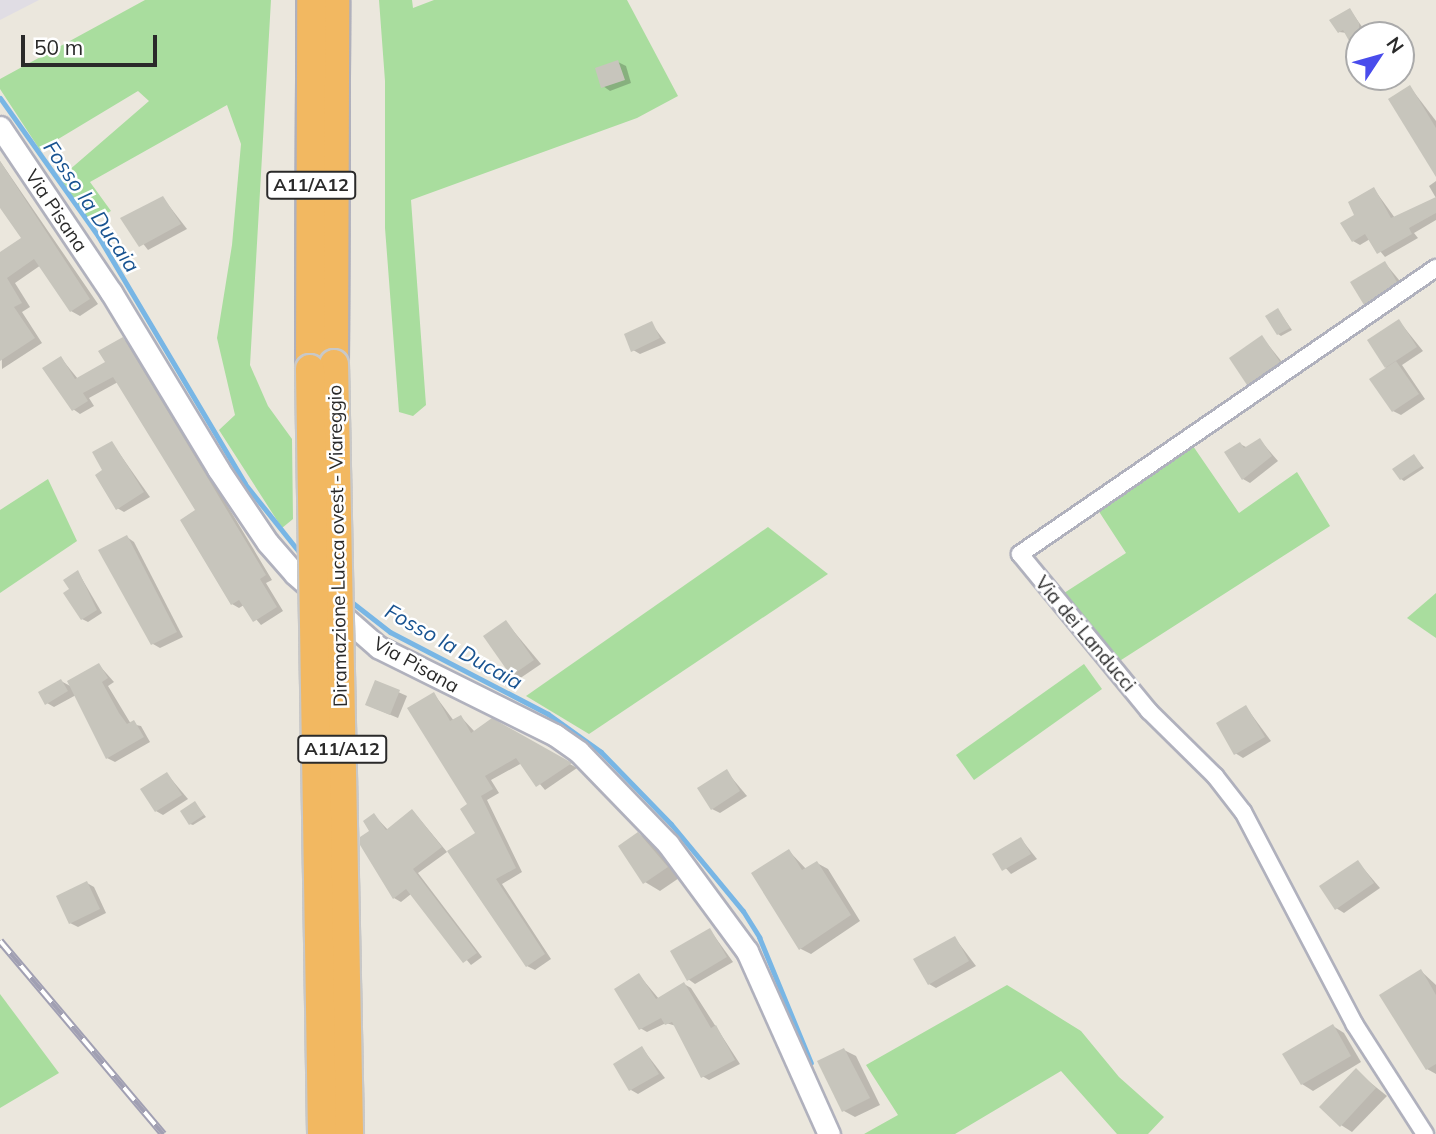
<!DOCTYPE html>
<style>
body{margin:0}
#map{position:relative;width:1436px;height:1134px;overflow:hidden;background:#ebe7dd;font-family:Mulish,sans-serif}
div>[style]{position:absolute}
.industrial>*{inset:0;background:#e0dde4}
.green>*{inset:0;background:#a9dd9e}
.shadow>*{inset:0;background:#0003}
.stream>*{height:5px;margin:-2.5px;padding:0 2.5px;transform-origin:2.5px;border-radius:2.5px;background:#78b6e5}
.building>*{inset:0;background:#c7c5bc}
.roads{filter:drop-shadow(2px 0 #b0b1bd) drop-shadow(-2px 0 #b0b1bd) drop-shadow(0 2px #b0b1bd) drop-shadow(0 -2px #b0b1bd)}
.minor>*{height:16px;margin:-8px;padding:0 8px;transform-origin:8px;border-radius:8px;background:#fff}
.secondary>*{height:21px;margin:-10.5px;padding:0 10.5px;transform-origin:10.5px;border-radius:10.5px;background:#fff}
.motorway>*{height:28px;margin:-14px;padding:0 14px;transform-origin:14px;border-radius:14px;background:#f2b861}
.rail>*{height:8px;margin-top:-4px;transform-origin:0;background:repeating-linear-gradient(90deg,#fff 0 16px,#a1a0b3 0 32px);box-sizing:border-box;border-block:2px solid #a1a0b3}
.bridges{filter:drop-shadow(2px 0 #c8c8c8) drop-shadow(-2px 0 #c8c8c8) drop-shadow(0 2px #c8c8c8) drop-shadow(0 -2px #c8c8c8)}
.motorway-bridge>*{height:28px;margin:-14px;padding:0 14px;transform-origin:14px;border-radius:14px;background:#f2b861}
span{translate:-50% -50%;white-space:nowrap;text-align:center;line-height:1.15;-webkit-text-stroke:5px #fff;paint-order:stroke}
.shield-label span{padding:2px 5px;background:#fff;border:2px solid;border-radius:5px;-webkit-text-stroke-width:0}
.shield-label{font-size:18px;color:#2a2a2a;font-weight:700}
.street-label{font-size:19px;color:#2a2a2a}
.water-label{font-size:21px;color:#185391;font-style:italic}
.north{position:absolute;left:1345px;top:21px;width:70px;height:70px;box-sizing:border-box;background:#fff;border:2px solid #aaa;border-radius:50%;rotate:54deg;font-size:19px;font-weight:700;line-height:28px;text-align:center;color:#2a2a2a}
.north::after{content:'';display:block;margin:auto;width:24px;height:32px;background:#494cec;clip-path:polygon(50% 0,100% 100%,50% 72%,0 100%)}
.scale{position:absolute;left:21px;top:35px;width:136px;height:32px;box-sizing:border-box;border:4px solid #2a2a2a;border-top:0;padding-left:9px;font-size:21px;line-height:24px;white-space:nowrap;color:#2a2a2a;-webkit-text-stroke:5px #fff;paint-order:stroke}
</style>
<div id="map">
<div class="industrial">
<div style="clip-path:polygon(0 0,39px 0,0 20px)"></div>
</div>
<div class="green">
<div style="clip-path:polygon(145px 0,271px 0,250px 365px,268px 406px,292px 439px,293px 519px,282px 528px,219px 430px,235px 415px,217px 338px,232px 245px,241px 144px,227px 105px,90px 182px,111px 211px,90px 222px,60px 178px,149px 101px,138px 91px,40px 150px,0 89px,0 79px)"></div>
<div style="clip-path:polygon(379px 0,412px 0,413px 8px,434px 0,627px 0,678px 96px,637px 118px,411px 200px,426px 405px,413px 416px,399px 412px,385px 228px,385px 81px)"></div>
<div style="clip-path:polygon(1193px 446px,1239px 513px,1297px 472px,1330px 526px,1118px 662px,1061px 595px,1126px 553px,1098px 510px)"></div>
<div style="clip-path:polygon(48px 479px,77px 541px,0 593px,0 510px)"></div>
<div style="clip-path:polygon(768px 527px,828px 574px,589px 734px,526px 696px)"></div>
<div style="clip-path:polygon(1436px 593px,1436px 638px,1407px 618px)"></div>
<div style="clip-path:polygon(1084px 664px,1102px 689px,974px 780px,956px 755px)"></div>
<div style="clip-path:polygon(1007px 985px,1081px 1031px,1119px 1077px,1164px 1117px,1148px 1134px,1117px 1134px,1061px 1071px,955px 1134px,864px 1134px,898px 1115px,866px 1065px)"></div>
<div style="clip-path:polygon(0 994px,59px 1073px,0 1108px)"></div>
</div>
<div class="shadow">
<div style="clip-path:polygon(1350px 10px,1368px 35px,1359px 35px,1359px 55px,1347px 33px,1339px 32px)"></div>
<div style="clip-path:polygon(618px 62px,626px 66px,631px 83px,610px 91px,603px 86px)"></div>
<div style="clip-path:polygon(1410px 87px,1436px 121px,1436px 174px)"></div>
<div style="clip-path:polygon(0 161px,98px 304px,80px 316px,71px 311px,41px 265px,15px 283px,30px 307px,22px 312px,42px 343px,2px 369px,0 266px,23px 238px,0 205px)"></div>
<div style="clip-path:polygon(1436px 181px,1436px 198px,1429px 186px)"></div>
<div style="clip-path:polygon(1374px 189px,1395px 218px,1436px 199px,1436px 220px,1414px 233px,1418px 238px,1385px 257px,1370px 239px,1360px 245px,1353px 241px,1357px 215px)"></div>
<div style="clip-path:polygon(163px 198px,187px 229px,148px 250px,123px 218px)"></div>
<div style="clip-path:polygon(1385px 263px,1404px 286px,1372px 308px,1365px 304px)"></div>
<div style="clip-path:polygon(1278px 310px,1292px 330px,1281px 336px,1278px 334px)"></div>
<div style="clip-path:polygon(1399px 321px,1423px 351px,1402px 365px,1425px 399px,1401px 415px,1393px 411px,1386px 367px)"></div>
<div style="clip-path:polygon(651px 323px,666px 343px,640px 354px,633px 350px)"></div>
<div style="clip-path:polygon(1262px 337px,1286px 367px,1256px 388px,1248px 384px)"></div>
<div style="clip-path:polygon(123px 339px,130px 343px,272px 580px,266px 583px,283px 611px,261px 625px,244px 605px,239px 608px,232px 604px,197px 511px,118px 382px,89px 398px,94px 406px,80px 414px,73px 409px,61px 358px,78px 379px,107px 363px)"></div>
<div style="clip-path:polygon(1260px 440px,1278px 461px,1250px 483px,1243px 479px,1240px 444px,1248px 448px)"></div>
<div style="clip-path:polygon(112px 443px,150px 497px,124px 512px,117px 508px,105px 471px)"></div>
<div style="clip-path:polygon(1414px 456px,1424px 468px,1404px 481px,1401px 479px)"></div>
<div style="clip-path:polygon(127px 537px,134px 542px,183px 637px,160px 648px,153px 644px)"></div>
<div style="clip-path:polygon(78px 572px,102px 613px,88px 622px,82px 619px,71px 590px)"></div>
<div style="clip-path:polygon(506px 622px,541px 664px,519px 679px,512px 675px)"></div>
<div style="clip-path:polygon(99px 665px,114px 682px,108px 686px,131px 724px,141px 726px,150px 742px,115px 762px,107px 758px,76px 695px,54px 707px,47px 703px,61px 681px,72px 687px)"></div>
<div style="clip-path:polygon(376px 682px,407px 696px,398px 718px,374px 708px)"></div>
<div style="clip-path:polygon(434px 694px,454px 721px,461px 717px,475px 732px,492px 720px,577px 768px,545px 790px,522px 763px,491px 780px,499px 793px,487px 800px,522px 872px,502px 884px,551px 959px,535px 970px,527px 966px,478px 833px)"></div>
<div style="clip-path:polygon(1246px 707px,1271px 741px,1243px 758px,1235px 753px)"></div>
<div style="clip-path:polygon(727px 772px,747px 796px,720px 813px,712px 809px)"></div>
<div style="clip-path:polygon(167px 774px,188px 799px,163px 815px,156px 811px)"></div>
<div style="clip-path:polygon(195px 803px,206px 817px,193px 825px,190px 824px)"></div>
<div style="clip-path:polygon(413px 811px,447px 852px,418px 873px,482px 957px,471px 965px,411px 894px,401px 902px,394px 898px,372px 831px,374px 815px,388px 830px)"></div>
<div style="clip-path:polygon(639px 834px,654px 843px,682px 876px,660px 891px,645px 882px)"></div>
<div style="clip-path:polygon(1021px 839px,1037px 859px,1011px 874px,994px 855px)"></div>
<div style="clip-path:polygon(789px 851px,807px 870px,817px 863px,828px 869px,860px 921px,811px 954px,801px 949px)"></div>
<div style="clip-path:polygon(1358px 862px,1380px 888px,1344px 913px,1336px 908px)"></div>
<div style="clip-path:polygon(87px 883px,94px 887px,106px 913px,78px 927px,70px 923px)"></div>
<div style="clip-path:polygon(710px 930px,733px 962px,695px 984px,688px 979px)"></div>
<div style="clip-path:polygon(955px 938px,976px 966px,936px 988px,929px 984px)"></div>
<div style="clip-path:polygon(1421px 971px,1436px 985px,1436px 1074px,1427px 1069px)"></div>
<div style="clip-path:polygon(639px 975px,659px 999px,684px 984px,691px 988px,740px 1064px,709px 1080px,702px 1076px,676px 1026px,666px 1023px,647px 1032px,640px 1028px)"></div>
<div style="clip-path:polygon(1333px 1026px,1344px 1033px,1361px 1062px,1313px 1091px,1302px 1084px)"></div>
<div style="clip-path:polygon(642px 1048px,665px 1078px,638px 1094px,631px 1090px)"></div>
<div style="clip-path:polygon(844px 1050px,856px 1056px,880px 1105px,855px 1117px,844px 1111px)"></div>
<div style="clip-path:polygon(1356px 1071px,1387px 1096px,1352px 1132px,1341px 1125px)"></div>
</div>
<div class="stream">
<div style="left:0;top:98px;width:169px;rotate:54.6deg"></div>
<div style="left:98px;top:236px;width:288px;rotate:59.3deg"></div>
<div style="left:245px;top:484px;width:93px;rotate:51.5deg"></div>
<div style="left:349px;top:600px;width:52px;rotate:38deg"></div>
<div style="left:390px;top:632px;width:178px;rotate:27.4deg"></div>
<div style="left:548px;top:714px;width:65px;rotate:35.6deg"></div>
<div style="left:601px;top:752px;width:100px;rotate:45.8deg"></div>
<div style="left:671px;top:824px;width:113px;rotate:50.4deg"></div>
<div style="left:743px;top:911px;width:31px;rotate:58deg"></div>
<div style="left:759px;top:937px;width:136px;rotate:67.6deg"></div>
</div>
<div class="building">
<div style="clip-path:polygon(1350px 8px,1359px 23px,1359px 59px,1343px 30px,1338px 33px,1329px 20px)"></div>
<div style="clip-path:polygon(618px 60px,625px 80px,601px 88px,595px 68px)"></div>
<div style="clip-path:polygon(1410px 85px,1436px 128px,1436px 177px,1388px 99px)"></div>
<div style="clip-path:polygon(0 161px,90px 299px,70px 312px,34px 259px,7px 278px,22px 303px,14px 307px,35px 338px,0 361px,0 252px,21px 238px,0 208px)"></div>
<div style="clip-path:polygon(1374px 187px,1391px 218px,1436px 197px,1436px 213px,1409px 228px,1412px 234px,1377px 254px,1365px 234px,1352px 242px,1340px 223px,1354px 215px,1348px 202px)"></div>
<div style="clip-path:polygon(163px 196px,181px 224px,139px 247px,120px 218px)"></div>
<div style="clip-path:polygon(1385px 261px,1397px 282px,1364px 305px,1350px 282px)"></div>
<div style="clip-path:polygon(1278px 308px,1290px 328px,1277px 335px,1265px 316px)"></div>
<div style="clip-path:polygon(1399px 319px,1417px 347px,1385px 368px,1367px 340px)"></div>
<div style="clip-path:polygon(652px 321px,660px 338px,631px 352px,624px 334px)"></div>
<div style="clip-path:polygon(1262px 335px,1280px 362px,1247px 385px,1229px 358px)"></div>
<div style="clip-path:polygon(123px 337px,266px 575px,260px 579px,277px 607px,253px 622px,239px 600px,231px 605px,180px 520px,195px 510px,113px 377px,83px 393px,88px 401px,72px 411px,42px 368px,61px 356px,75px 379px,105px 362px,98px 351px)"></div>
<div style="clip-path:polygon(1396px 361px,1419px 394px,1392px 412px,1369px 379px)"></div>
<div style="clip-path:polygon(1260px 438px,1272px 456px,1242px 480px,1224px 452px,1240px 442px,1244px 448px)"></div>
<div style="clip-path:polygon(112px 441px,144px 492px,116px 510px,95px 475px,102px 470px,92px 452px)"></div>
<div style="clip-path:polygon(1414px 454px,1422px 466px,1400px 480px,1392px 469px)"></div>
<div style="clip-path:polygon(127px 535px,177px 632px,151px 645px,98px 550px)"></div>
<div style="clip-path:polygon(78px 570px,97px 610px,81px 620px,63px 593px,69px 589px,63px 580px)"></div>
<div style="clip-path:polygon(506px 620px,534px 660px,511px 676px,483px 636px)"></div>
<div style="clip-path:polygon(99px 663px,108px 678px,102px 682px,119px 713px,127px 724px,134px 720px,144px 737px,106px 759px,67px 681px)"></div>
<div style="clip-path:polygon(61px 679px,68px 691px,45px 705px,38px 692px)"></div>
<div style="clip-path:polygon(375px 680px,400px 690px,390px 715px,365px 705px)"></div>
<div style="clip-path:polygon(434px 692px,450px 721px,461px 715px,471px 733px,492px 718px,572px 763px,536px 787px,516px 758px,485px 776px,493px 789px,481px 796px,516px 868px,496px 879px,545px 954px,526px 967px,447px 851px,475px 833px,460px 809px,467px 804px,407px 708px)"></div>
<div style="clip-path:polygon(1246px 705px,1265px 737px,1234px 755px,1216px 723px)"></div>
<div style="clip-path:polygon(727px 769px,740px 791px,711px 810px,697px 788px)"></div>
<div style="clip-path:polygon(167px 772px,182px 795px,155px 812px,140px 789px)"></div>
<div style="clip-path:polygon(195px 801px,204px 815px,189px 825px,180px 811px)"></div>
<div style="clip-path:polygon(412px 809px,442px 847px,413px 869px,477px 953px,463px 963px,406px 889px,393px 899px,360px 845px,360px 837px,369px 831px,363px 821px,374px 813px,386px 830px)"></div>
<div style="clip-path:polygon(638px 832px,668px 867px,643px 884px,618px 846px)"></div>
<div style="clip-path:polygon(1021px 837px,1031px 854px,1002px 871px,992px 854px)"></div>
<div style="clip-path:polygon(789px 849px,802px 870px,817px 861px,851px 915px,799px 950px,751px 873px)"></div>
<div style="clip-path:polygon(1358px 860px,1374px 883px,1335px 910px,1319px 886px)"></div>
<div style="clip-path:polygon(87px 881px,100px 909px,69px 924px,56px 896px)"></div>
<div style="clip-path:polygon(710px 928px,727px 957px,687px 981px,670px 951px)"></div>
<div style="clip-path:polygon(955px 936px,969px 961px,928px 985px,913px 959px)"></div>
<div style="clip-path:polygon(1421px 969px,1436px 995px,1436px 1064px,1426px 1070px,1379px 995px)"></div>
<div style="clip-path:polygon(639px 973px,656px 999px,684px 982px,711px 1028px,716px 1025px,735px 1060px,701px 1078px,672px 1022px,665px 1025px,661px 1018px,639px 1030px,614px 989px)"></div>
<div style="clip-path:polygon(1333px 1024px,1351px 1056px,1301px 1085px,1282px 1054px)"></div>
<div style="clip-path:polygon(642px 1046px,659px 1074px,629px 1091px,613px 1064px)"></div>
<div style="clip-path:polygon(844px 1048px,870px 1098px,842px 1112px,817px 1061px)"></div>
<div style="clip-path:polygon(1356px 1068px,1376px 1088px,1340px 1127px,1319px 1107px)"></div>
</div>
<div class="roads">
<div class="minor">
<div style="left:1425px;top:1134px;width:130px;rotate:-122.7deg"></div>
<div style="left:1355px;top:1025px;width:241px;rotate:-117.7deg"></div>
<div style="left:1243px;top:812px;width:46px;rotate:-127.9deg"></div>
<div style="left:1215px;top:776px;width:93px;rotate:-135.4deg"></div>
<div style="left:1149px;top:711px;width:203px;rotate:-129.4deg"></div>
<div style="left:1020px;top:554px;width:505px;rotate:-34.51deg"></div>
</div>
<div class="secondary">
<div style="left:0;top:127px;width:199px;rotate:56.1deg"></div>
<div style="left:111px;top:292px;width:207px;rotate:58.8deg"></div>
<div style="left:218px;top:469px;width:89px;rotate:56deg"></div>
<div style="left:268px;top:543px;width:41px;rotate:48.9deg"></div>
<div style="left:295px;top:574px;width:111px;rotate:41.3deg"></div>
<div style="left:378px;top:647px;width:198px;rotate:26.4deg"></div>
<div style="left:555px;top:735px;width:29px;rotate:35deg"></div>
<div style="left:579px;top:752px;width:128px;rotate:45.9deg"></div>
<div style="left:668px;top:844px;width:133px;rotate:53.6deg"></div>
<div style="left:747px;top:951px;width:201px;rotate:65.9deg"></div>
</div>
<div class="motorway">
<div style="left:334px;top:364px;width:364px;rotate:-89.8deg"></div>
<div style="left:310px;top:369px;width:369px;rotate:-89.8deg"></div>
</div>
</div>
<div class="rail">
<div style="left:0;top:941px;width:253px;rotate:49.8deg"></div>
</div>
<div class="bridges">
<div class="motorway-bridge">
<div style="left:334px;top:364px;width:770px;rotate:88.88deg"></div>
<div style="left:310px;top:369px;width:765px;rotate:89.1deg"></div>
</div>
</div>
<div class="shield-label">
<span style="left:311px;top:185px">A11/A12</span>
<span style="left:342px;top:749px">A11/A12</span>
</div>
<div class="street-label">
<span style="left:56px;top:211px;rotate:56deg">Via Pisana</span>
<span style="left:338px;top:546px;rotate:-91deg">Diramazione Lucca ovest - Viareggio</span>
<span style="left:1085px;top:634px;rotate:50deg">Via dei Landucci</span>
<span style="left:416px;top:665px;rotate:29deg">Via Pisana</span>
</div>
<div class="water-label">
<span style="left:92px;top:206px;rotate:56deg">Fosso la Ducaia</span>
<span style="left:454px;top:646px;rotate:29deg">Fosso la Ducaia</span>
</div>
<div class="north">N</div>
<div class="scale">50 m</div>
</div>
